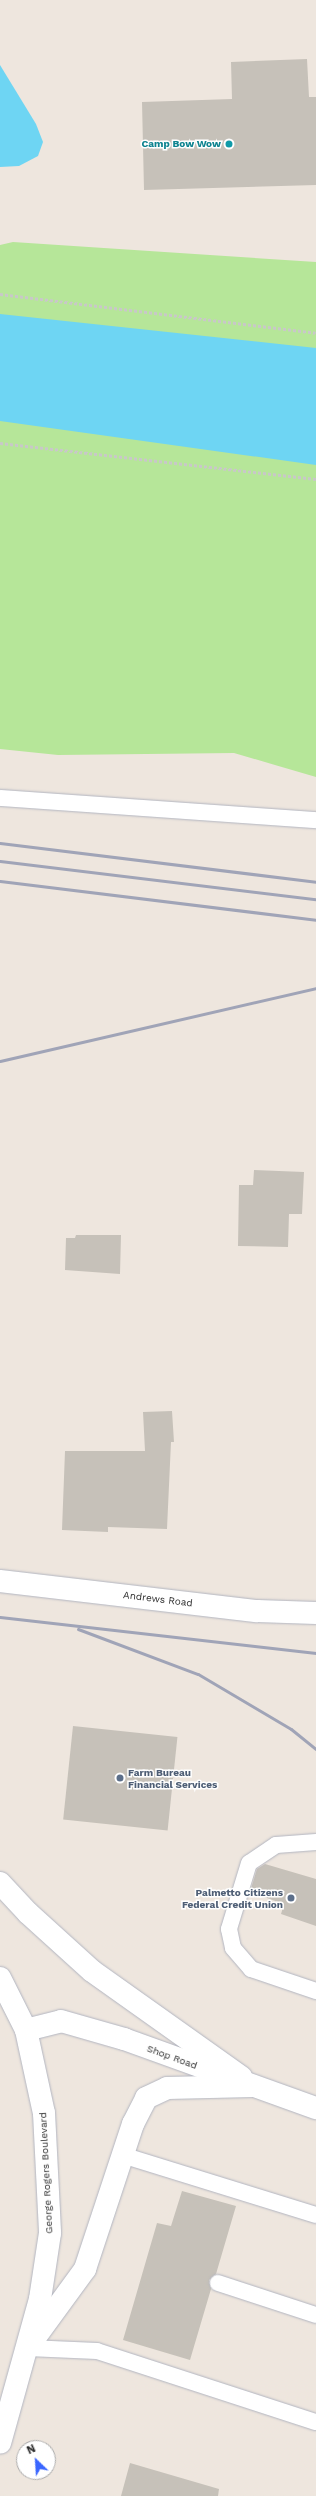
<!DOCTYPE html>
<style>
body{margin:0}
#map{position:relative;width:316px;height:2496px;overflow:hidden;background:#eee6de;font-family:"Work Sans",sans-serif}
div>[style]{position:absolute}
[style*='--x']{left:calc(var(--x)*1px);top:calc(var(--y)*1px);width:calc(var(--w)*1px);rotate:calc(var(--a)*1deg)}
.green>*{inset:0;background:#b6e699}
.water>*{inset:0;background:#6ed5f3}
.building>*{inset:0;background:#c6c1b9;transform-origin:0 0}
.path>*{height:2.5px;margin-top:-1.25px;transform-origin:0;background:repeating-linear-gradient(90deg,#c8c8c8 0 3px,transparent 0 5px)}
.roads{filter:drop-shadow(0 0 1px #b2b5c0) drop-shadow(0 0 1px #b2b5c0)}
.lane>*{height:16px;margin:-8px;padding:0 8px;transform-origin:8px;border-radius:8px;background:#fff}
.street>*{height:22px;margin:-11px;padding:0 11px;transform-origin:11px;border-radius:11px;background:#fff}
.secondary>*{height:22px;margin:-11px;padding:0 11px;transform-origin:11px;border-radius:11px;background:#fff}
.rail>*{height:3px;margin:-1.5px;padding:0 1.5px;transform-origin:1.5px;border-radius:1.5px;background:#a0a4b7}
.dots>*{width:11px;height:11px;translate:-50% -50%;box-sizing:border-box;border:2px solid #fff;border-radius:50%}
span{translate:-50% -50%;white-space:nowrap;text-align:center;line-height:1.15;-webkit-text-stroke:3px #fff;paint-order:stroke}
.culture-label{font-size:10px;color:#0d838f;font-weight:700}
.right{translate:-100% -50%;text-align:right}
.street-label{font-size:10px;color:#2c2c2c}
.service-label{font-size:10px;color:#4e5e75;font-weight:700}
.left{translate:0 -50%;text-align:left}
.north{position:absolute;left:16px;top:2440px;width:40px;height:40px;box-sizing:border-box;background:#fff;border:1px solid #ababab;border-radius:50%;rotate:335deg;font-size:11px;font-weight:700;line-height:16px;text-align:center;color:#2c2c2c}
.north::after{content:'';display:block;margin:auto;width:14px;height:18px;background:#3a66ff;clip-path:polygon(50% 0,100% 100%,50% 72%,0 100%)}
</style>
<div id="map">
<div class="green">
<div style="clip-path:polygon(13px 242px,316px 262px,316px 777px,234px 753px,58px 755px,0 749px,0 245px)"></div>
</div>
<div class="water">
<div style="clip-path:polygon(0 65px,36px 124px,43px 142px,38px 156px,19px 166px,0 167px)"></div>
<div style="clip-path:polygon(0 314px,316px 348px,316px 465px,0 421px)"></div>
</div>
<div class="building">
<div style="clip-path:polygon(307px 59px,309px 97px,316px 97px,316px 185px,144px 190px,142px 102px,232px 99px,231px 62px)"></div>
<div style="clip-path:polygon(254px 1170px,304px 1172px,302px 1214px,289px 1214px,288px 1247px,238px 1246px,239px 1185px,253px 1185px)"></div>
<div style="clip-path:polygon(76px 1235px,121px 1235px,120px 1274px,65px 1270px,66px 1238px,75px 1238px)"></div>
<div style="clip-path:polygon(172px 1411px,174px 1442px,171px 1442px,167px 1529px,108px 1527px,108px 1532px,62px 1530px,65px 1451px,145px 1451px,143px 1412px)"></div>
<div style="left:73px;top:1726px;width:105px;height:94px;rotate:6deg"></div>
<div style="clip-path:polygon(265px 1864px,316px 1879px,316px 1926px,281px 1914px,284px 1904px,250px 1892px,257px 1869px)"></div>
<div style="clip-path:polygon(182px 2191px,236px 2206px,216px 2274px,209px 2280px,211px 2289px,190px 2360px,123px 2340px,157px 2223px,171px 2226px)"></div>
<div style="clip-path:polygon(130px 2463px,219px 2489px,218px 2496px,121px 2496px)"></div>
</div>
<div class="path">
<div style="--x:0;--y:294;--w:318;--a:7"></div>
<div style="--x:0;--y:443;--w:318;--a:6.5"></div>
</div>
<div class="roads">
<div class="lane">
<div style="--x:0;--y:798;--w:317;--a:4"></div>
<div style="--x:316;--y:1842;--w:40;--a:175.7"></div>
<div style="--x:276;--y:1845;--w:32;--a:146"></div>
<div style="--x:249;--y:1863;--w:69;--a:106.9"></div>
<div style="--x:229;--y:1929;--w:19;--a:78"></div>
<div style="--x:233;--y:1948;--w:28;--a:49"></div>
<div style="--x:251;--y:1969;--w:69;--a:18.7"></div>
<div style="--x:122;--y:2155;--w:203;--a:17.2"></div>
<div style="--x:218;--y:2283;--w:103;--a:18.1"></div>
<div style="--x:28;--y:2348;--w:69;--a:2.5"></div>
<div style="--x:97;--y:2351;--w:230;--a:18"></div>
</div>
<div class="street">
<div style="--x:0;--y:1581;--w:259;--a:6.7"></div>
<div style="--x:257;--y:1611;--w:59;--a:1.9"></div>
<div style="--x:0;--y:1883;--w:41;--a:47"></div>
<div style="--x:28;--y:1913;--w:86;--a:42.2"></div>
<div style="--x:92;--y:1971;--w:183;--a:35.4"></div>
<div style="--x:0;--y:1978;--w:58;--a:63.4"></div>
<div style="--x:26;--y:2030;--w:85;--a:77.8"></div>
<div style="--x:44;--y:2113;--w:120;--a:87.1"></div>
<div style="--x:50;--y:2233;--w:67;--a:98.6"></div>
<div style="--x:40;--y:2299;--w:149;--a:105.5"></div>
<div style="--x:34;--y:2339;--w:87;--a:-53.9"></div>
<div style="--x:85;--y:2269;--w:153;--a:-71.7"></div>
<div style="--x:133;--y:2124;--w:29;--a:-63"></div>
<div style="--x:146;--y:2098;--w:23;--a:-25"></div>
<div style="--x:167;--y:2088;--w:86;--a:-1.3"></div>
</div>
<div class="secondary">
<div style="--x:26;--y:2030;--w:36;--a:-14"></div>
<div style="--x:61;--y:2021;--w:66;--a:15.9"></div>
<div style="--x:124;--y:2039;--w:204;--a:19.8"></div>
</div>
</div>
<div class="rail">
<div style="--x:0;--y:843;--w:318;--a:7"></div>
<div style="--x:0;--y:861;--w:318;--a:6.9"></div>
<div style="--x:0;--y:881;--w:318;--a:7"></div>
<div style="--x:0;--y:1061;--w:324;--a:-13"></div>
<div style="--x:0;--y:1617;--w:318;--a:6.5"></div>
<div style="--x:78;--y:1629;--w:128;--a:20.6"></div>
<div style="--x:198;--y:1674;--w:108;--a:30.6"></div>
<div style="--x:291;--y:1729;--w:32;--a:39"></div>
</div>
<div class="dots">
<div style="left:229px;top:144px;background:#0f9aa8"></div>
<div style="left:120px;top:1778px;background:#5c6f8a"></div>
<div style="left:291px;top:1898px;background:#5c6f8a"></div>
</div>
<div class="culture-label">
<span class="right" style="left:221px;top:144px">Camp Bow Wow</span>
</div>
<div class="street-label">
<span style="left:158px;top:1599px;rotate:7deg">Andrews Road</span>
<span style="left:172px;top:2057px;rotate:20deg">Shop Road</span>
<span style="left:46px;top:2173px;rotate:-93deg">George Rogers Boulevard</span>
</div>
<div class="service-label">
<span class="left" style="left:128px;top:1778px">Farm Bureau<br>Financial Services</span>
<span class="right" style="left:283px;top:1898px">Palmetto Citizens<br>Federal Credit Union</span>
</div>
<div class="north">N</div>
</div>
